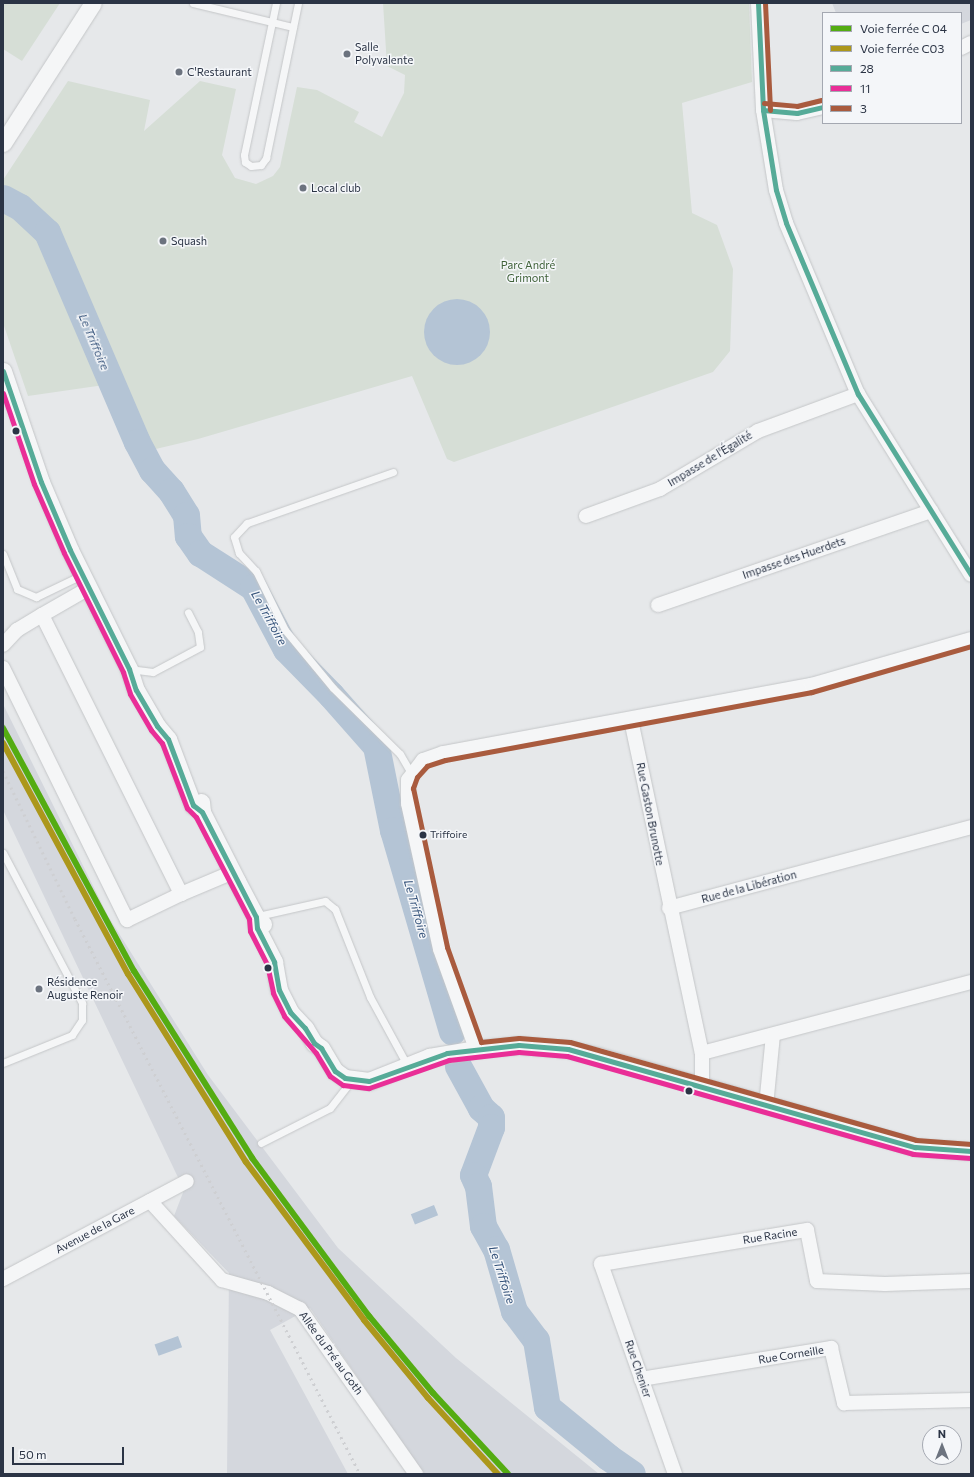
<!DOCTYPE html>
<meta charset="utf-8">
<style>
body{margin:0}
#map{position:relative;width:974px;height:1477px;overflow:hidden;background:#e6e8ea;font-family:Commissioner,sans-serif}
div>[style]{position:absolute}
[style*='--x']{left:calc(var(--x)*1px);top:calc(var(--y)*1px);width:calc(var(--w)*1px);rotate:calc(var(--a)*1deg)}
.built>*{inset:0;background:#d4d7dd}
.green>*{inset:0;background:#d6ded6}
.water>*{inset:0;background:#b4c4d5;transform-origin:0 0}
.round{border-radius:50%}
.river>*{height:27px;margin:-13.5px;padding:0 13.5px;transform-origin:13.5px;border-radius:13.5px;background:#b4c4d5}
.roads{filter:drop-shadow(0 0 1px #c4c6c8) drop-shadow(0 0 1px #c4c6c8)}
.service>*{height:7px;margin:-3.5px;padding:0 3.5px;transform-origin:3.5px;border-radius:3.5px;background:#f5f6f7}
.minor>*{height:14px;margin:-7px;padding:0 7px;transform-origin:7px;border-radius:7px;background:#f5f6f7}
.tertiary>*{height:17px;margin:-8.5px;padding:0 8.5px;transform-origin:8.5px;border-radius:8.5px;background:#f5f6f7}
.rail>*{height:3px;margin-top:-1.5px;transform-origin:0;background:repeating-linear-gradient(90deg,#cecfd2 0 2px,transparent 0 6px)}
.bus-1>*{height:5px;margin:-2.5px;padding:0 2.5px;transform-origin:2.5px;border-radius:2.5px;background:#56ab98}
.bus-2>*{height:5px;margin:-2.5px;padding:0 2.5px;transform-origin:2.5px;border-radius:2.5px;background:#e92e97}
.bus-3>*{height:5px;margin:-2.5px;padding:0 2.5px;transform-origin:2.5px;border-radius:2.5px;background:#a95b3e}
.rail-1>*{height:6px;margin:-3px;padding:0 3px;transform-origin:3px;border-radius:3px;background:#54ac12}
.rail-2>*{height:6px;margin:-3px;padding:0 3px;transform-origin:3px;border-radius:3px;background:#ac971b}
.dots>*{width:11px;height:11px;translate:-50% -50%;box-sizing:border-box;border:2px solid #f4f6f9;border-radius:50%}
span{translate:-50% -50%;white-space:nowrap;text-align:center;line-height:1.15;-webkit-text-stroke:3px #f4f6f9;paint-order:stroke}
.bus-label{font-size:10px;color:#2b3445}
.left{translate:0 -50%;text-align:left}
.poi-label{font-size:11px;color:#2b3445}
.park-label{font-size:11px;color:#3f6138}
.street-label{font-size:11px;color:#2b3445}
.water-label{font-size:12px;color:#34527a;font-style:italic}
.frame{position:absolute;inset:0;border:4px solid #2b3445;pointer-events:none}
.legend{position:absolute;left:822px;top:12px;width:140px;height:112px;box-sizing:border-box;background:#f4f6f9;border:1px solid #a4a8b1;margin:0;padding:5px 7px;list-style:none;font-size:12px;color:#2b3445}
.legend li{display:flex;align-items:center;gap:8px;height:20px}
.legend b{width:20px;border:1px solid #a4a8b1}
.north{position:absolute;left:922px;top:1425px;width:40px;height:40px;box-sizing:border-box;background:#f4f6f9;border:1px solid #a4a8b1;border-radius:50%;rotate:0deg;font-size:11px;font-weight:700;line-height:16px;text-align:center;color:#2b3445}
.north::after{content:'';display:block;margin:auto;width:14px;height:18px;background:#6c737f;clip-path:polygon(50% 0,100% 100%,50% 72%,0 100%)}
.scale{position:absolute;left:12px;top:1447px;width:112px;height:18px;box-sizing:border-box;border:2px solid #2b3445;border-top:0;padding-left:5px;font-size:12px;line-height:14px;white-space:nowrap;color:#2b3445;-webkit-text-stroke:3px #f4f6f9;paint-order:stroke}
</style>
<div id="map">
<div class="built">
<div style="clip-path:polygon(832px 3px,971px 3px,971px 20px,961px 24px,961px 13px,836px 13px)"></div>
<div style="clip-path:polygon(3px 704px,108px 916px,208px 1075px,338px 1248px,456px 1358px,599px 1474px,424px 1474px,310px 1308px,270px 1330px,348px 1474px,227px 1474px,229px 1273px,174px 1216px,184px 1190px,3px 810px)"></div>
</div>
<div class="green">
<div style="clip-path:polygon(3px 3px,60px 3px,22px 61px,3px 49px)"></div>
<div style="clip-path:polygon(383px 3px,749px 3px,752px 82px,682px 103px,692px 213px,717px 225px,733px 269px,730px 351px,713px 372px,454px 462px,447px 459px,412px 376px,198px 439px,143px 452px,111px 384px,28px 396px,3px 323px,3px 180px,68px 81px,150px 100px,144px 131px,200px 81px,236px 89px,222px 155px,235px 178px,256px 184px,273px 176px,280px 167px,297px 87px,317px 90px,359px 112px,354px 122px,382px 137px,404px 93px,405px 75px,387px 66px)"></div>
</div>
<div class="water">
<div class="round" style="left:424px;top:299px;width:66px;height:66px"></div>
<div style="left:434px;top:1205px;width:11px;height:25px;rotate:68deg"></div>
<div style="left:178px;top:1336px;width:12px;height:25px;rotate:70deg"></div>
</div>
<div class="river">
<div style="--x:3;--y:198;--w:19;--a:28"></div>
<div style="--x:20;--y:207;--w:37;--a:43"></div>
<div style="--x:47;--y:232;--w:228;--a:66.8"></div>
<div style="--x:137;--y:442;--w:32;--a:62"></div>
<div style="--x:152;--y:470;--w:28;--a:48"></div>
<div style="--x:171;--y:491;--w:28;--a:58"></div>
<div style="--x:186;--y:515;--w:21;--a:85"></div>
<div style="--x:188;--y:536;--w:21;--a:55"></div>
<div style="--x:200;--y:553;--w:63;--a:32.7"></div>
<div style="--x:253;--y:587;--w:70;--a:62"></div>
<div style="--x:286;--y:649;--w:64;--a:45.6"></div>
<div style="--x:331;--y:695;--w:68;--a:48.6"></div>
<div style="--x:376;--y:746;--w:86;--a:78.6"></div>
<div style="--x:393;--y:830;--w:210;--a:73.7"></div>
<div style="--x:458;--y:1066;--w:48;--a:61.3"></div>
<div style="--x:481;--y:1108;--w:13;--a:42"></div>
<div style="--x:491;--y:1117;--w:10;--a:90"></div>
<div style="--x:491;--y:1127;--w:51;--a:110.6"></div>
<div style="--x:473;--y:1175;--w:12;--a:66"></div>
<div style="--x:478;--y:1186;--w:40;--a:82.9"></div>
<div style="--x:483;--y:1226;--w:26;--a:61"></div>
<div style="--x:496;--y:1249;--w:65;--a:73.8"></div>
<div style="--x:514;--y:1311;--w:36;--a:53"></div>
<div style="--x:536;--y:1340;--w:68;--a:80.7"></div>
<div style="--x:547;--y:1407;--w:79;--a:39.3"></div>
<div style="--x:608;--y:1457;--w:29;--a:35"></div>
</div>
<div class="roads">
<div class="service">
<div style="--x:193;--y:3;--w:103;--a:13.5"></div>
<div style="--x:276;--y:3;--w:155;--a:101.9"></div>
<div style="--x:244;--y:155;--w:7;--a:82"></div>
<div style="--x:245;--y:162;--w:7;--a:34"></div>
<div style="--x:251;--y:166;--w:10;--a:-6"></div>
<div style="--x:261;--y:165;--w:9;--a:-54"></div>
<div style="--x:266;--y:158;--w:158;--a:-78.3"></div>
<div style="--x:393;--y:472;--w:155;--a:160.7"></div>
<div style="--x:247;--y:523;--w:19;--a:133"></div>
<div style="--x:234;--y:537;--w:17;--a:73"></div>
<div style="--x:239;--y:553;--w:25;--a:47"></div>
<div style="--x:256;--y:571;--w:66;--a:63.8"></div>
<div style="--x:285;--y:630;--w:75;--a:50.4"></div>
<div style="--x:333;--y:688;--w:94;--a:44.6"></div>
<div style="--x:400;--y:754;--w:22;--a:60"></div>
<div style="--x:3;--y:554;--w:38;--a:68"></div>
<div style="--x:17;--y:589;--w:21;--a:23"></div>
<div style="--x:36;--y:597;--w:51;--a:-25.6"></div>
<div style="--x:129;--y:669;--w:24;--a:7"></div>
<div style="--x:153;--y:672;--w:53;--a:-28"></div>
<div style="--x:200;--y:647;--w:15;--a:-98"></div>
<div style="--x:198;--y:632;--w:22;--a:-117"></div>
<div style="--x:3;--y:853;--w:170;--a:62.2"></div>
<div style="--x:82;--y:1003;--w:17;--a:90"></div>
<div style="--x:82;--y:1020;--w:18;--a:124"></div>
<div style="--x:72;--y:1035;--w:74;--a:157.9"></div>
<div style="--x:258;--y:916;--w:69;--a:-12.6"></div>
<div style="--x:325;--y:901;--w:13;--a:39"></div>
<div style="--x:335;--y:909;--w:95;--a:68.3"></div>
<div style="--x:370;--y:997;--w:77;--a:61.4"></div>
<div style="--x:261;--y:1143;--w:77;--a:-26.9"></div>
<div style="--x:330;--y:1108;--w:36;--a:-52"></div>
</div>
<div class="minor">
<div style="--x:758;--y:3;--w:107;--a:87.3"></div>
<div style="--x:763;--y:110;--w:81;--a:80.8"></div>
<div style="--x:776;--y:190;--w:34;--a:73"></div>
<div style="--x:786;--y:223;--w:186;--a:67.2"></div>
<div style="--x:858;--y:394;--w:213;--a:58"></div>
<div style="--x:961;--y:48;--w:11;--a:-27"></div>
<div style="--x:763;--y:110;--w:34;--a:5"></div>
<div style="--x:797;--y:113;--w:27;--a:-13"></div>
<div style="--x:586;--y:516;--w:79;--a:-20"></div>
<div style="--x:660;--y:489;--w:114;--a:-30.6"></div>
<div style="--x:758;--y:431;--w:107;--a:-20.3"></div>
<div style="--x:89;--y:588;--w:54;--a:150.1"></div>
<div style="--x:42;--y:615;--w:312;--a:63.5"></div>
<div style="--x:181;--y:894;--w:56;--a:-22.9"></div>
<div style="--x:658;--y:605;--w:289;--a:-19"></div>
<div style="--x:3;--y:645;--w:21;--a:-47"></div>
<div style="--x:17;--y:630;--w:29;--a:-31"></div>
<div style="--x:3;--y:668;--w:281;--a:63.8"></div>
<div style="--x:127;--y:920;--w:60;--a:-25.7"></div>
<div style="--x:631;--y:720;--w:340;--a:78"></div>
<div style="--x:702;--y:1053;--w:34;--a:90"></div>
<div style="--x:669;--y:908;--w:313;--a:-15"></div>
<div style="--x:476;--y:1049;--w:106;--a:-109.8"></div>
<div style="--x:440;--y:949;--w:149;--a:-102.4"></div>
<div style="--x:408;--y:803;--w:23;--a:-90"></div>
<div style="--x:408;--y:780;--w:25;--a:-53"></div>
<div style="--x:423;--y:760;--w:21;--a:-19"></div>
<div style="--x:443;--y:753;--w:374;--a:-10.5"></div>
<div style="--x:811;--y:685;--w:166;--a:-16"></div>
<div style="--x:702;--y:1053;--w:278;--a:-14.8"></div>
<div style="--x:766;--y:1106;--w:71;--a:-84.4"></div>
<div style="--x:150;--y:1201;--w:107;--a:47.7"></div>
<div style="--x:222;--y:1280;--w:48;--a:15.8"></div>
<div style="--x:268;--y:1293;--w:36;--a:27"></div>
<div style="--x:300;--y:1309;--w:202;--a:54.9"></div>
<div style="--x:3;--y:1279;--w:208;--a:-28"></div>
<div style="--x:641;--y:1379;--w:193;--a:-9.3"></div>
<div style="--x:831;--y:1348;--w:57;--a:76.7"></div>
<div style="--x:844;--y:1403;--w:127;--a:-1.4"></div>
<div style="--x:675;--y:1474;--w:223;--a:-109.4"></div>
<div style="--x:601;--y:1264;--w:209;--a:-9.4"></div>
<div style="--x:807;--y:1230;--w:52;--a:78.9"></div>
<div style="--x:817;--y:1281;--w:68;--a:2.5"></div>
<div style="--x:885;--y:1284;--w:86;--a:-2"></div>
</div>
<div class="tertiary">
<div style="--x:3;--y:143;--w:166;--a:-57.3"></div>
<div style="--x:3;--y:371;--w:117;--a:71.1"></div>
<div style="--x:41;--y:482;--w:74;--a:66.9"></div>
<div style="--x:70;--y:550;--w:133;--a:63.6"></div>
<div style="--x:129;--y:669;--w:22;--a:72"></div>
<div style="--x:136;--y:690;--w:42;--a:59.7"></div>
<div style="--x:157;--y:726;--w:17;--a:50"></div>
<div style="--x:168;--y:739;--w:71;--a:69.3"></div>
<div style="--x:193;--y:805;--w:11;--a:38"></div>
<div style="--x:201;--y:802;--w:10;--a:84"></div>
<div style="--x:202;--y:812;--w:77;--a:63.1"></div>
<div style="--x:237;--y:881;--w:41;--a:62.2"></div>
<div style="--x:256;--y:917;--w:10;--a:45"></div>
<div style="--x:256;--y:917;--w:11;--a:85"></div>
<div style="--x:257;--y:928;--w:38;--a:63"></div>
<div style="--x:274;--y:962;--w:28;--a:80"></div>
<div style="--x:279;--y:990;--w:25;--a:63"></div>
<div style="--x:290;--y:1012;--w:22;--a:47"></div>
<div style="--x:305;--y:1028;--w:17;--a:59"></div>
<div style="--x:314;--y:1043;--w:9;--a:36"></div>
<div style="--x:321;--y:1048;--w:27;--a:59"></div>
<div style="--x:335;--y:1071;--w:12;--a:35"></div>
<div style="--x:345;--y:1078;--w:24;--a:7"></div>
<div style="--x:369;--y:1081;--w:65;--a:-21.8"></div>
<div style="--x:429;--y:1057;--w:48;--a:-9.7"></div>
<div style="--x:476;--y:1049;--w:43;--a:-5.3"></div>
<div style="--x:519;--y:1045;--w:49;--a:4.7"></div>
<div style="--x:568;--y:1049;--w:31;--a:13"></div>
<div style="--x:598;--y:1056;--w:330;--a:16"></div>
<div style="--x:915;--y:1147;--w:56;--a:4.1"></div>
</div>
</div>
<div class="rail">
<div style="--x:3;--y:771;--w:165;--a:64.1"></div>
<div style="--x:75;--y:919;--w:624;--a:62.82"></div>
</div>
<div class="bus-1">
<div style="--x:758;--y:3;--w:107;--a:87.3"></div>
<div style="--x:763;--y:110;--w:81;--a:80.8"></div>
<div style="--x:776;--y:190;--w:34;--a:73"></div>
<div style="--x:786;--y:223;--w:186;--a:67.2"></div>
<div style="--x:858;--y:394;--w:213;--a:58"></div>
<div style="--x:763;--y:110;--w:34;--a:5"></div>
<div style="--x:797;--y:113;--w:27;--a:-13"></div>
<div style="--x:3;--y:371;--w:117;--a:71.1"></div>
<div style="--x:41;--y:482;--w:74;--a:66.9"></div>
<div style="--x:70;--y:550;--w:133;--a:63.6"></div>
<div style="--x:129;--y:669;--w:22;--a:72"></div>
<div style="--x:136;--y:690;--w:42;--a:59.7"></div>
<div style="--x:157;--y:726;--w:17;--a:50"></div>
<div style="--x:168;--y:739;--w:71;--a:69.3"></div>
<div style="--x:193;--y:805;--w:11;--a:38"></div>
<div style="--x:202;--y:812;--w:118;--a:62.8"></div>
<div style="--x:256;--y:917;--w:11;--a:85"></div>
<div style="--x:257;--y:928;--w:38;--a:63"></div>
<div style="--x:274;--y:962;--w:28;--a:80"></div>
<div style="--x:279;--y:990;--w:25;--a:63"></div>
<div style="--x:290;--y:1012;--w:22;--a:47"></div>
<div style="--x:305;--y:1028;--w:17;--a:59"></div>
<div style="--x:314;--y:1043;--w:9;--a:36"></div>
<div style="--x:321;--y:1048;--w:27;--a:59"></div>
<div style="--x:335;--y:1071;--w:12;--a:35"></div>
<div style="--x:345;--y:1078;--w:24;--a:7"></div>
<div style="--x:369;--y:1081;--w:83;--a:-19.7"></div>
<div style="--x:447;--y:1053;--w:72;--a:-6.3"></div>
<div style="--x:519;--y:1045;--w:49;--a:4.7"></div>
<div style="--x:568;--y:1049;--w:361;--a:15.8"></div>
<div style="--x:915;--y:1147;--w:56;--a:4.1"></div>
</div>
<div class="bus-2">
<div style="--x:3;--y:393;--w:96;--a:71.2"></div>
<div style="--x:34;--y:484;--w:75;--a:66.5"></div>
<div style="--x:64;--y:553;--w:133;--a:63.6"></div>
<div style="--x:123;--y:672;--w:23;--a:72"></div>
<div style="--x:130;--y:694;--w:42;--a:59.7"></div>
<div style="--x:151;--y:730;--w:17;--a:50"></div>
<div style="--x:162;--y:743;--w:70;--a:69"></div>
<div style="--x:187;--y:808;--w:13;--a:45"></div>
<div style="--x:196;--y:817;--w:115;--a:62.5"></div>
<div style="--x:249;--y:919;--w:12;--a:85"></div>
<div style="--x:250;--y:931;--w:37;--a:63"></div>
<div style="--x:267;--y:964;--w:30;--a:78"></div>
<div style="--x:273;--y:993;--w:25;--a:64"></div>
<div style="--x:284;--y:1016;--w:49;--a:49.1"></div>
<div style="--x:316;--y:1053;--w:27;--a:59"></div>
<div style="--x:330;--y:1076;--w:16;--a:35"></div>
<div style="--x:343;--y:1085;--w:26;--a:7"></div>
<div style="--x:369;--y:1088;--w:85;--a:-19.3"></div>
<div style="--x:449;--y:1060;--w:70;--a:-6.5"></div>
<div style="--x:519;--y:1052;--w:48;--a:4.8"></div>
<div style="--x:567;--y:1056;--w:360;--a:15.8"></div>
<div style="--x:913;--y:1154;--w:58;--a:3.9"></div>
</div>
<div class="bus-3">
<div style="--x:765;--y:3;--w:107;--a:87.3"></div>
<div style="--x:764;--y:103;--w:33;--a:5"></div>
<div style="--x:797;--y:106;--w:25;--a:-14"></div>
<div style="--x:971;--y:646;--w:166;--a:163.9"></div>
<div style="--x:812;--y:692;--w:373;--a:169.5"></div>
<div style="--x:445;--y:760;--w:19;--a:162"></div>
<div style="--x:427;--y:766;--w:15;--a:132"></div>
<div style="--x:417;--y:777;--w:12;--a:110"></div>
<div style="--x:413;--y:788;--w:163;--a:77.9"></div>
<div style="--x:447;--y:947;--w:101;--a:70.3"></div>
<div style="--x:481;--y:1042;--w:38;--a:-6"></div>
<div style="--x:519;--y:1038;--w:51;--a:4.5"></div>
<div style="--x:570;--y:1042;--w:360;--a:15.8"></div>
<div style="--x:916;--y:1140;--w:55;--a:4.2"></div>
</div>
<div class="rail-1">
<div style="--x:3;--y:728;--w:276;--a:61.7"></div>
<div style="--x:134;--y:971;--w:221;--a:57.7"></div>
<div style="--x:252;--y:1158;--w:197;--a:53.5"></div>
<div style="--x:369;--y:1316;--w:100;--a:50.3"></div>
<div style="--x:433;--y:1393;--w:110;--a:47.2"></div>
</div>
<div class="rail-2">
<div style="--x:3;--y:743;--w:263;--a:61.6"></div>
<div style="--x:128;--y:974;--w:222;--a:57.9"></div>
<div style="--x:246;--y:1162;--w:197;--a:53.2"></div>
<div style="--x:364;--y:1320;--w:101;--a:50.6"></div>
<div style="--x:428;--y:1398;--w:103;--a:47.4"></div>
</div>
<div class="dots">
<div style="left:347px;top:54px;background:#6c737f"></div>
<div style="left:179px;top:72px;background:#6c737f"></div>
<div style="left:303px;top:188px;background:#6c737f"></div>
<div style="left:163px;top:241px;background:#6c737f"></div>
<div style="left:16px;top:431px;background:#2b3445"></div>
<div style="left:423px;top:835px;background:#2b3445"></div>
<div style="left:268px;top:968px;background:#2b3445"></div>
<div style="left:39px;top:989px;background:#6c737f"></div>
<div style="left:689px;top:1091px;background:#2b3445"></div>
</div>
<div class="bus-label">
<span class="left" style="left:430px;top:835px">Triffoire</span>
</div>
<div class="poi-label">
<span class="left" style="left:355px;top:54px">Salle<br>Polyvalente</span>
<span class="left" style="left:187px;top:72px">C'Restaurant</span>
<span class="left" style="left:311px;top:188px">Local club</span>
<span class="left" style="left:171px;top:241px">Squash</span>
<span class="left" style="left:47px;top:989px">Résidence<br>Auguste Renoir</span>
</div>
<div class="park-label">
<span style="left:528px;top:272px">Parc André<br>Grimont</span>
</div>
<div class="street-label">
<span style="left:710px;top:459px;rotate:-31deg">Impasse de l'Égalité</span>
<span style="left:794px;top:558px;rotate:-19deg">Impasse des Huerdets</span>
<span style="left:650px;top:814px;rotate:79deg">Rue Gaston Brunotte</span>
<span style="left:749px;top:887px;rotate:-15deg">Rue de la Libération</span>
<span style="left:95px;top:1230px;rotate:-28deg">Avenue de la Gare</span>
<span style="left:770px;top:1236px;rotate:-9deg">Rue Racine</span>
<span style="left:331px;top:1353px;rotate:54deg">Allée du Pré au Goth</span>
<span style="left:791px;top:1355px;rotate:-9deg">Rue Corneille</span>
<span style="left:638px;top:1369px;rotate:71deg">Rue Chenier</span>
</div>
<div class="water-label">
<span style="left:94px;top:342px;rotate:67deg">Le Triffoire</span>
<span style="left:269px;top:618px;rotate:61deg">Le Triffoire</span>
<span style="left:416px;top:909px;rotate:74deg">Le Triffoire</span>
<span style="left:502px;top:1275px;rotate:72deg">Le Triffoire</span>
</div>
<div class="frame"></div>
<ul class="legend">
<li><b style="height:5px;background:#54ac12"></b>Voie ferrée C 04</li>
<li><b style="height:5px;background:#ac971b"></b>Voie ferrée C03</li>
<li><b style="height:5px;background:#56ab98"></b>28</li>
<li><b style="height:5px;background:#e92e97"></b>11</li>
<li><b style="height:5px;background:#a95b3e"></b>3</li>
</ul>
<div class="north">N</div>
<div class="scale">50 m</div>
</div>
